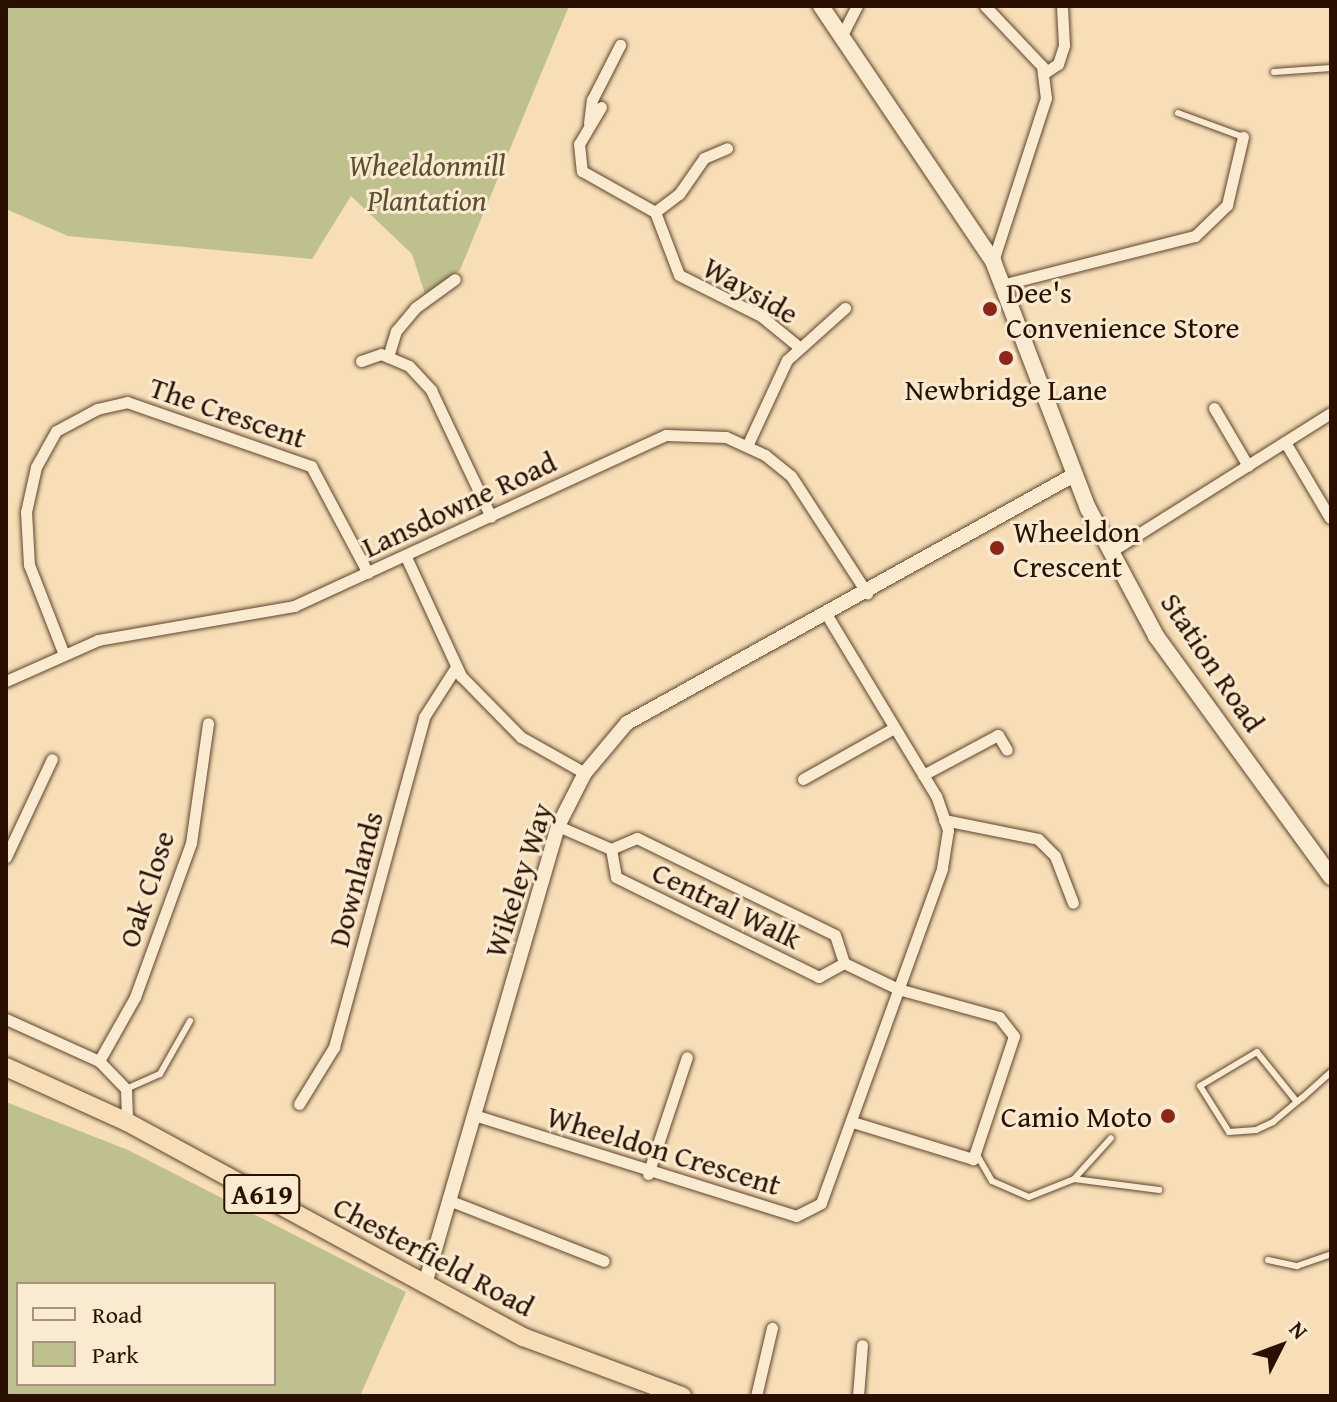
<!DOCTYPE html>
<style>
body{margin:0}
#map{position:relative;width:1337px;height:1402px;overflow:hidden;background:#f7deb6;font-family:"Gentium Book Plus",serif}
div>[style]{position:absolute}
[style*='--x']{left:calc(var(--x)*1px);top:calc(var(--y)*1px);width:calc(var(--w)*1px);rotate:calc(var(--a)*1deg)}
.green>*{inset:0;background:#bec18d}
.roads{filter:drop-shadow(0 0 2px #5e442e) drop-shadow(0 0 2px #5e442e)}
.service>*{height:6px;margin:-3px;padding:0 3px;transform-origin:3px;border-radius:3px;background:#faead0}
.minor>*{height:11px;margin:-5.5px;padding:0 5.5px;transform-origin:5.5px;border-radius:5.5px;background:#faead0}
.tertiary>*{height:14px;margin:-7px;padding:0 7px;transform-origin:7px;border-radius:7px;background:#faead0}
.secondary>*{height:16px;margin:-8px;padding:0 8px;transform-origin:8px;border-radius:8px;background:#faead0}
.trunk>*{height:18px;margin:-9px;padding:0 9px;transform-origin:9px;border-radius:9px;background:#f7deb6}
.dots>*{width:22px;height:22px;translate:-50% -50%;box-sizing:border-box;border:4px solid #faead0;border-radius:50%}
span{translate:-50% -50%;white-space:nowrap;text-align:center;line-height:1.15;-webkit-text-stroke:6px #faead0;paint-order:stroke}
.shield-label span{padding:2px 6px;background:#faead0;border:2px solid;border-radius:6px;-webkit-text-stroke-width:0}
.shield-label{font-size:28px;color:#2b1000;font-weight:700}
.park-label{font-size:30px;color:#5e4e31;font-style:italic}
.street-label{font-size:30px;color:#2b1000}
.poi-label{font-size:30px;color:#2b1000}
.left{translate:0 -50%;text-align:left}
.right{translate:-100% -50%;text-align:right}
.frame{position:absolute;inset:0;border:8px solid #2b1000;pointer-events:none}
.legend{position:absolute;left:16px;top:1282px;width:260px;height:104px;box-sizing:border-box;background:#faead0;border:2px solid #a7937d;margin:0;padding:10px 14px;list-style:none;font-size:24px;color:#2b1000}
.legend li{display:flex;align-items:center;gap:16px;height:40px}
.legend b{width:40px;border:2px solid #a7937d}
.north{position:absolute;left:1241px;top:1306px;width:80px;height:80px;-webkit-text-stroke:6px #faead0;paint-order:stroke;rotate:48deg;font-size:22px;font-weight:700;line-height:32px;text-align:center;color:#2b1000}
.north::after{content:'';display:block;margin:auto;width:28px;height:36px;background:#2b1000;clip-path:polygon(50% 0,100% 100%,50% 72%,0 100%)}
</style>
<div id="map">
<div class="green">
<div style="clip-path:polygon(6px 6px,569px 6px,460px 270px,425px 294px,412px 254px,351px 196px,312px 259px,68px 236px,6px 209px)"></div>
<div style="clip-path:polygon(evenodd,6px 1102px,128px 1150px,406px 1292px,360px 1396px,6px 1396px,6px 1102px,18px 1284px,274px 1284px,274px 1384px,18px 1384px,18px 1284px)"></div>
</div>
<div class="roads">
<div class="service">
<div style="--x:1274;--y:72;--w:57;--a:-4"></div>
<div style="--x:1178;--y:113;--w:69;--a:20.3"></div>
<div style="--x:126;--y:1089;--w:37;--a:-24"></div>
<div style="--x:160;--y:1074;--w:61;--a:-60.5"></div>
<div style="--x:1297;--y:1102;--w:64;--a:-128.7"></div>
<div style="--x:1257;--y:1052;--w:66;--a:149.2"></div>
<div style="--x:1200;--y:1086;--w:54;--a:57.8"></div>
<div style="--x:1229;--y:1132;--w:27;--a:-4"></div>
<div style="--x:1256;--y:1130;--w:19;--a:-25"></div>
<div style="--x:1273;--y:1122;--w:38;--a:-40"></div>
<div style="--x:1302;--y:1098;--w:39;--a:-42"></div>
<div style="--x:977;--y:1155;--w:30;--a:60"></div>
<div style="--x:992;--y:1181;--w:40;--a:23.4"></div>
<div style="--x:1029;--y:1197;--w:48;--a:-21.8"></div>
<div style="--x:1074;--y:1179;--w:55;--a:-47.9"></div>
<div style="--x:1074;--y:1179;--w:86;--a:7.4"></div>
<div style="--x:1268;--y:1260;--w:30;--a:12"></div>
<div style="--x:1297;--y:1266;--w:36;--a:-19"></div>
</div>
<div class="minor">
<div style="--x:985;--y:6;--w:83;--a:46.5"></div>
<div style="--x:1042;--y:66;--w:32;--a:83"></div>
<div style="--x:1046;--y:98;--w:171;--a:108"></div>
<div style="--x:844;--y:31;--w:28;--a:-63"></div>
<div style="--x:1043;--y:74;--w:18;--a:-34"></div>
<div style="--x:1058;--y:64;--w:20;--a:-72"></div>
<div style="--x:1064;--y:45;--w:39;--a:-93"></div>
<div style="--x:601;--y:107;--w:43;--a:120.7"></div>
<div style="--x:579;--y:144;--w:27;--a:84"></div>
<div style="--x:582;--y:171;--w:84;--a:29.3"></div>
<div style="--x:655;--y:212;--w:67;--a:69.1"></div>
<div style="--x:679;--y:275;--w:92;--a:26.6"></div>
<div style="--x:761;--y:316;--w:49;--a:39.2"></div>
<div style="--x:589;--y:123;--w:23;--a:-83"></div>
<div style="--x:592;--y:100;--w:62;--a:-63"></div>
<div style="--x:655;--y:212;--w:30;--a:-37"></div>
<div style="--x:679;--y:194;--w:44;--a:-55.2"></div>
<div style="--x:704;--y:158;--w:25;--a:-23"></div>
<div style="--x:1005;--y:284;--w:196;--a:-14.2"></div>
<div style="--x:1195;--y:236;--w:45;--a:-44.1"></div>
<div style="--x:1227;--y:205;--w:70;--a:-76.8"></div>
<div style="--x:388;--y:357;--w:27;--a:-73"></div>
<div style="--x:396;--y:331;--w:30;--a:-50"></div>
<div style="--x:415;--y:308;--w:49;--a:-35.9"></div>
<div style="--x:361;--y:361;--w:21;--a:-19"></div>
<div style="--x:381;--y:354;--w:30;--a:23"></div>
<div style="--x:409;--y:366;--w:33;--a:47"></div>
<div style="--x:431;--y:390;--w:140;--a:64.7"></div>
<div style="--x:1214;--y:408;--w:67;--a:59.6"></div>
<div style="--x:1285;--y:442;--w:88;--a:59.4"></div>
<div style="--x:747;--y:446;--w:95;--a:-65.1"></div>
<div style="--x:787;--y:360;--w:78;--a:-41.9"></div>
<div style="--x:1110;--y:552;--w:261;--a:-32.2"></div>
<div style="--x:406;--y:557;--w:131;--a:65.2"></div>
<div style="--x:461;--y:676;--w:86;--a:45.5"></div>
<div style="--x:521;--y:737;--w:73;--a:29.4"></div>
<div style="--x:63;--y:652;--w:93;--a:-111.3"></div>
<div style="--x:29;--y:565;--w:53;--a:-93.2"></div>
<div style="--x:26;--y:512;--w:46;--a:-77.5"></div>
<div style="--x:36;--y:467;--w:41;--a:-60.9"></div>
<div style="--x:56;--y:431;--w:47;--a:-28.2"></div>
<div style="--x:97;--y:409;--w:31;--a:-13"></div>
<div style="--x:127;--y:402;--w:195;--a:19.2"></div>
<div style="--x:311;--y:466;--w:121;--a:62"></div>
<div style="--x:6;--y:681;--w:101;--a:-24"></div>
<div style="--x:98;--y:640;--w:199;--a:-9.8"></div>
<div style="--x:294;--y:606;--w:409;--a:-24.7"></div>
<div style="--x:666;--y:435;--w:60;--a:1.9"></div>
<div style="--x:726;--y:437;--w:43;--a:24.8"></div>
<div style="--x:765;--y:455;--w:33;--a:39"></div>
<div style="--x:791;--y:476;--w:140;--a:57"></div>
<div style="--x:923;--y:775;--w:85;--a:-28.1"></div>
<div style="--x:998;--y:735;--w:17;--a:59"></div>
<div style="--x:803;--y:779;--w:104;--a:-29.3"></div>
<div style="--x:944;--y:820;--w:96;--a:11.4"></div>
<div style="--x:1038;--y:839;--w:24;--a:45"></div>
<div style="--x:1055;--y:856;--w:50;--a:69"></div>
<div style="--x:558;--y:826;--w:58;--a:23.5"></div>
<div style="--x:637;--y:838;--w:220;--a:26.1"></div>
<div style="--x:835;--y:935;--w:29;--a:72"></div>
<div style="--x:844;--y:963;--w:29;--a:151"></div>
<div style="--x:819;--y:977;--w:226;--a:-153.8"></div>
<div style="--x:616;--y:877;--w:28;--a:-100"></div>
<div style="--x:611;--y:849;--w:28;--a:-23"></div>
<div style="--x:6;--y:857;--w:108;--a:-64.9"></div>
<div style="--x:844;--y:963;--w:60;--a:25.7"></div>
<div style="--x:898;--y:989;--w:105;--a:15.5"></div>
<div style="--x:999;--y:1017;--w:24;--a:52"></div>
<div style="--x:1014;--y:1036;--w:130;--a:108.4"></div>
<div style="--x:973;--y:1159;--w:126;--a:-162.9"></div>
<div style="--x:6;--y:1019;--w:102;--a:24.3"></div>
<div style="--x:99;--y:1061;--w:39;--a:46"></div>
<div style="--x:126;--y:1089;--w:33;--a:88"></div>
<div style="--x:99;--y:1061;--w:73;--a:-60.6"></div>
<div style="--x:135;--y:997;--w:164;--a:-70"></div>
<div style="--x:191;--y:843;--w:121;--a:-81.9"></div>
<div style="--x:299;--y:1104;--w:67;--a:-58.4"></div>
<div style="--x:334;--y:1047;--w:342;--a:-74.7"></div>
<div style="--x:424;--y:717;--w:59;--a:-57.4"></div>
<div style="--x:474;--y:1115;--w:337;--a:17.4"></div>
<div style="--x:796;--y:1216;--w:28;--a:-27"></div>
<div style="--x:821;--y:1203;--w:356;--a:-70.1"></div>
<div style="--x:942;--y:868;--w:38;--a:-81"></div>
<div style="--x:948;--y:830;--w:36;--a:-109"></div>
<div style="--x:936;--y:796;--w:211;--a:-121.1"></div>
<div style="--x:648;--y:1174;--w:123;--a:-71.6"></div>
<div style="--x:451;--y:1201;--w:164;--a:21.4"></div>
<div style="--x:756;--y:1396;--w:70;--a:-76.8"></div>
<div style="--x:858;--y:1396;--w:51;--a:-85.5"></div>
</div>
<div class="tertiary">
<div style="--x:425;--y:1284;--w:477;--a:-73.8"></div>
<div style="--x:558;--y:826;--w:59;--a:-63"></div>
<div style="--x:585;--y:773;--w:65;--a:-50"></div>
<div style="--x:627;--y:723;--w:511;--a:-29.02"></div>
</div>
<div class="secondary">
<div style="--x:821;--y:6;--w:308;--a:56"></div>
<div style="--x:993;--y:261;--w:265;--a:69"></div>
<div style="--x:1088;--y:508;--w:145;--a:62"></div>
<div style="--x:1156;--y:636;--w:298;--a:54"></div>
</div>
<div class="trunk">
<div style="--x:6;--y:1067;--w:133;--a:24.4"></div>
<div style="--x:127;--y:1122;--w:451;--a:28.5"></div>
<div style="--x:523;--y:1337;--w:170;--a:20.4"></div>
</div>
</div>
<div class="dots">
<div style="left:990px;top:309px;background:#8f2418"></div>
<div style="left:1006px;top:358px;background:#8f2418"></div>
<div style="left:997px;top:548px;background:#8f2418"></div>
<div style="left:1168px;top:1116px;background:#8f2418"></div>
</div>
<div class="shield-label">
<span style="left:262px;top:1194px">A619</span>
</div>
<div class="park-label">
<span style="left:427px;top:182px">Wheeldonmill<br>Plantation</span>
</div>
<div class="street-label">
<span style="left:751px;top:290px;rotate:30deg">Wayside</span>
<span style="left:228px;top:412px;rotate:19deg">The Crescent</span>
<span style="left:459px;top:504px;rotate:-25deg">Lansdowne Road</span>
<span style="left:1213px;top:662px;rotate:56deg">Station Road</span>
<span style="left:355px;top:879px;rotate:-75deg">Downlands</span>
<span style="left:518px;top:880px;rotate:-72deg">Wikeley Way</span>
<span style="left:146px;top:889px;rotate:-72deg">Oak Close</span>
<span style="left:727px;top:905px;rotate:26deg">Central Walk</span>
<span style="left:664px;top:1150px;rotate:17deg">Wheeldon Crescent</span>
<span style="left:434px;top:1256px;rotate:28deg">Chesterfield Road</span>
</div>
<div class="poi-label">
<span class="left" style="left:1006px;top:309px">Dee's<br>Convenience Store</span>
<span style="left:1006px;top:389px">Newbridge Lane</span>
<span class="left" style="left:1013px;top:548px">Wheeldon<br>Crescent</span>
<span class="right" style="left:1152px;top:1116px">Camio Moto</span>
</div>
<div class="frame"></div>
<ul class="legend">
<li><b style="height:10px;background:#faead0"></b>Road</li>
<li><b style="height:22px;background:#bec18d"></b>Park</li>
</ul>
<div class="north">N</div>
</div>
